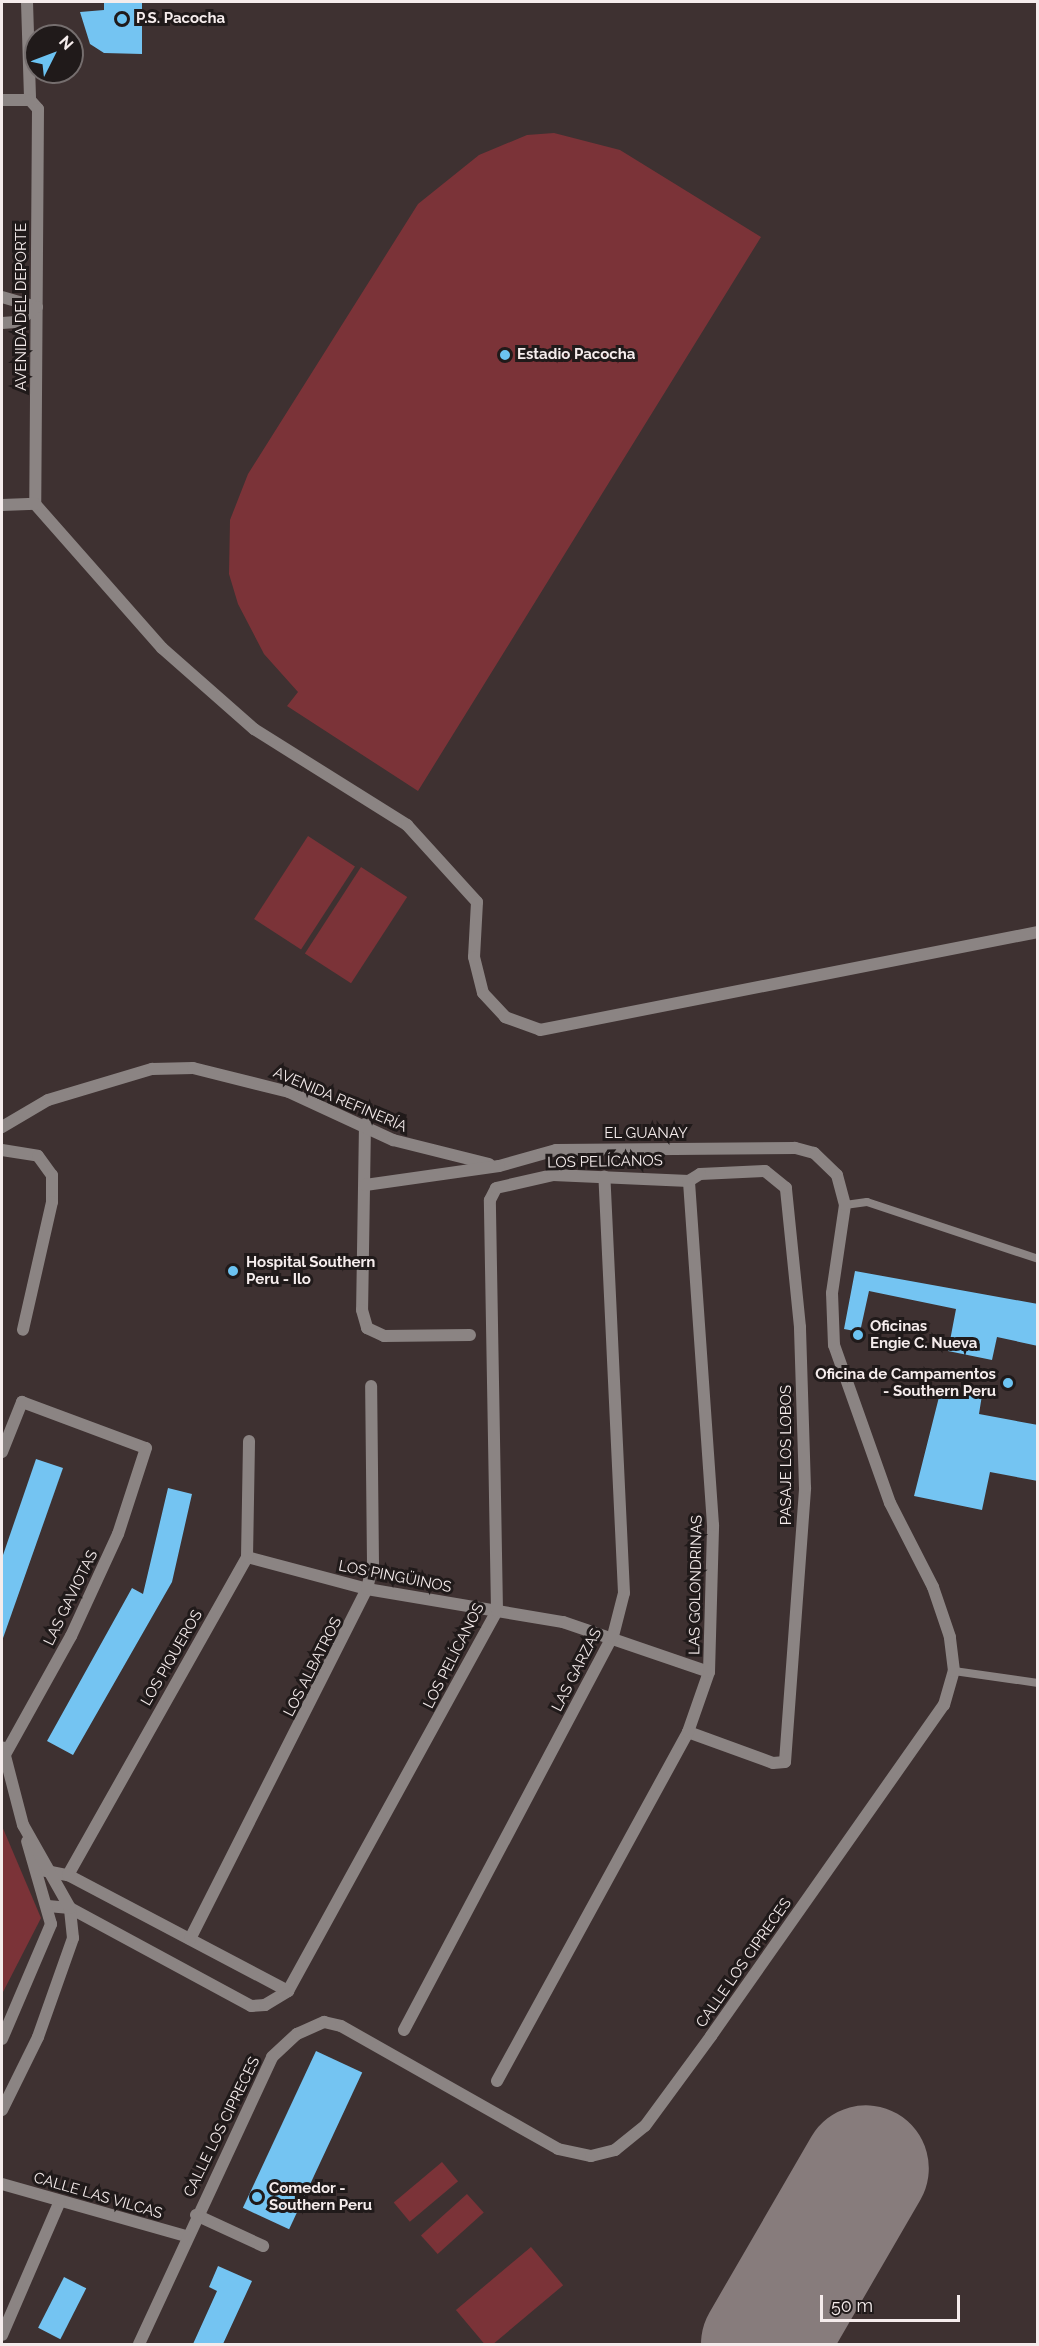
<!DOCTYPE html>
<meta charset="utf-8">
<style>
body{margin:0}
#map{position:relative;width:1039px;height:2346px;overflow:hidden;background:#3e3131;font-family:Raleway,sans-serif}
div>[style]{position:absolute}
[style*='--x']{left:calc(var(--x)*1px);top:calc(var(--y)*1px);width:calc(var(--w)*1px);rotate:calc(var(--a)*1deg)}
.green>*{inset:0;background:#7b3338;transform-origin:0 0}
.runway>*{height:126px;margin:-63px;padding:0 63px;transform-origin:63px;border-radius:63px;background:#877c7c}
.building>*{inset:0;background:#74c4f2;transform-origin:0 0}
.service>*{height:8px;margin:-4px;padding:0 4px;transform-origin:4px;border-radius:4px;background:#8b8483}
.minor>*{height:12px;margin:-6px;padding:0 6px;transform-origin:6px;border-radius:6px;background:#8b8483}
.dots>*{width:16px;height:16px;translate:-50% -50%;box-sizing:border-box;border:3px solid #201a1a;border-radius:50%}
span{translate:-50% -50%;white-space:nowrap;text-align:center;line-height:1.15;-webkit-text-stroke:6px #201a1a;paint-order:stroke}
.poi-label{font-size:15px;color:#f5ecec;font-weight:700}
.left{translate:0 -50%;text-align:left}
.right{translate:-100% -50%;text-align:right}
.street-label{font-size:15px;color:#f5ecec}
.frame{position:absolute;inset:0;border:3px solid #f5ecec;pointer-events:none}
.north{position:absolute;left:24px;top:24px;width:60px;height:60px;box-sizing:border-box;background:#201a1a;border:2px solid #756e6e;border-radius:50%;rotate:48deg;font-size:16px;font-weight:700;line-height:24px;text-align:center;color:#f5ecec}
.north::after{content:'';display:block;margin:auto;width:21px;height:27px;background:#6cc3f2;clip-path:polygon(50% 0,100% 100%,50% 72%,0 100%)}
.scale{position:absolute;left:820px;top:2295px;width:140px;height:27px;box-sizing:border-box;border:3px solid #f5ecec;border-top:0;padding-left:8px;font-size:18px;line-height:21px;white-space:nowrap;color:#f5ecec;-webkit-text-stroke:4px #201a1a;paint-order:stroke}
</style>
<div id="map">
<div class="green">
<div style="clip-path:polygon(554px 133px,620px 150px,761px 237px,418px 791px,287px 706px,298px 692px,264px 654px,238px 604px,229px 574px,230px 520px,248px 474px,418px 204px,479px 155px,527px 135px)"></div>
<div style="left:308px;top:836px;width:56px;height:99px;rotate:33deg"></div>
<div style="left:361px;top:867px;width:55px;height:103px;rotate:33deg"></div>
<div style="clip-path:polygon(2px 1826px,41px 1918px,2px 1994px)"></div>
<div style="left:442px;top:2162px;width:25px;height:63px;rotate:50deg"></div>
<div style="left:467px;top:2194px;width:25px;height:62px;rotate:48deg"></div>
<div style="left:531px;top:2247px;width:50px;height:98px;rotate:50deg"></div>
</div>
<div class="runway">
<div style="--x:764;--y:2344;--w:203;--a:-59.9"></div>
</div>
<div class="building">
<div style="clip-path:polygon(104px 2px,142px 2px,142px 54px,104px 53px,90px 44px,80px 12px,104px 10px)"></div>
<div style="clip-path:polygon(855px 1271px,1038px 1304px,1038px 1346px,997px 1337px,992px 1360px,948px 1351px,956px 1309px,869px 1291px,860px 1332px,844px 1329px)"></div>
<div style="clip-path:polygon(963px 1391px,982px 1395px,979px 1414px,1038px 1425px,1038px 1481px,990px 1472px,982px 1510px,914px 1496px,940px 1393px,962px 1397px)"></div>
<div style="clip-path:polygon(36px 1459px,63px 1468px,2px 1641px,2px 1558px)"></div>
<div style="clip-path:polygon(168px 1488px,192px 1494px,172px 1582px,73px 1755px,47px 1741px,132px 1588px,143px 1594px)"></div>
<div style="left:316px;top:2051px;width:51px;height:173px;rotate:25deg"></div>
<div style="clip-path:polygon(218px 2266px,252px 2281px,223px 2344px,193px 2344px,217px 2291px,209px 2287px)"></div>
<div style="left:64px;top:2277px;width:25px;height:57px;rotate:27deg"></div>
</div>
<div class="service">
<div style="--x:845;--y:1205;--w:22;--a:-8"></div>
<div style="--x:867;--y:1202;--w:180;--a:18.4"></div>
<div style="--x:954;--y:1671;--w:85;--a:8.1"></div>
</div>
<div class="minor">
<div style="--x:27;--y:2;--w:98;--a:88.2"></div>
<div style="--x:2;--y:100;--w:28;--a:0"></div>
<div style="--x:30;--y:100;--w:12;--a:48"></div>
<div style="--x:38;--y:109;--w:395;--a:90.4"></div>
<div style="--x:2;--y:297;--w:36;--a:16"></div>
<div style="--x:37;--y:307;--w:26;--a:144"></div>
<div style="--x:16;--y:322;--w:14;--a:176"></div>
<div style="--x:35;--y:504;--w:192;--a:48.6"></div>
<div style="--x:162;--y:648;--w:123;--a:41.4"></div>
<div style="--x:254;--y:729;--w:181;--a:32.1"></div>
<div style="--x:407;--y:825;--w:104;--a:47.7"></div>
<div style="--x:477;--y:902;--w:55;--a:93.1"></div>
<div style="--x:474;--y:957;--w:37;--a:76"></div>
<div style="--x:483;--y:993;--w:33;--a:47"></div>
<div style="--x:505;--y:1017;--w:37;--a:20"></div>
<div style="--x:540;--y:1030;--w:508;--a:-11.13"></div>
<div style="--x:2;--y:505;--w:33;--a:-2"></div>
<div style="--x:365;--y:1124;--w:186;--a:90.9"></div>
<div style="--x:362;--y:1310;--w:19;--a:74"></div>
<div style="--x:367;--y:1328;--w:19;--a:25"></div>
<div style="--x:384;--y:1336;--w:86;--a:-0.7"></div>
<div style="--x:2;--y:1127;--w:53;--a:-30.4"></div>
<div style="--x:48;--y:1100;--w:109;--a:-16.6"></div>
<div style="--x:152;--y:1069;--w:41;--a:-1.4"></div>
<div style="--x:193;--y:1068;--w:99;--a:14"></div>
<div style="--x:289;--y:1092;--w:115;--a:24.8"></div>
<div style="--x:393;--y:1140;--w:99;--a:14"></div>
<div style="--x:2;--y:1150;--w:36;--a:9"></div>
<div style="--x:38;--y:1156;--w:24;--a:54"></div>
<div style="--x:52;--y:1175;--w:27;--a:90"></div>
<div style="--x:52;--y:1202;--w:131;--a:102.8"></div>
<div style="--x:2;--y:1452;--w:54;--a:-68.2"></div>
<div style="--x:22;--y:1402;--w:132;--a:20.4"></div>
<div style="--x:146;--y:1448;--w:90;--a:108"></div>
<div style="--x:118;--y:1534;--w:112;--a:114.7"></div>
<div style="--x:71;--y:1636;--w:134;--a:119.1"></div>
<div style="--x:247;--y:1557;--w:124;--a:14.9"></div>
<div style="--x:367;--y:1589;--w:199;--a:9.6"></div>
<div style="--x:563;--y:1622;--w:154;--a:18.9"></div>
<div style="--x:688;--y:1732;--w:90;--a:20"></div>
<div style="--x:773;--y:1763;--w:12;--a:-5"></div>
<div style="--x:785;--y:1762;--w:275;--a:-85.8"></div>
<div style="--x:805;--y:1488;--w:161;--a:-91.8"></div>
<div style="--x:800;--y:1327;--w:140;--a:-95.8"></div>
<div style="--x:786;--y:1188;--w:27;--a:-141"></div>
<div style="--x:765;--y:1171;--w:65;--a:177.4"></div>
<div style="--x:700;--y:1174;--w:13;--a:148"></div>
<div style="--x:36;--y:1869;--w:33;--a:11"></div>
<div style="--x:68;--y:1875;--w:249;--a:27.8"></div>
<div style="--x:68;--y:1875;--w:365;--a:-60.6"></div>
<div style="--x:247;--y:1557;--w:116;--a:-89"></div>
<div style="--x:48;--y:1906;--w:22;--a:5"></div>
<div style="--x:70;--y:1908;--w:206;--a:28.4"></div>
<div style="--x:251;--y:2006;--w:14;--a:-4"></div>
<div style="--x:265;--y:2005;--w:27;--a:-31"></div>
<div style="--x:288;--y:1991;--w:434;--a:-61.2"></div>
<div style="--x:497;--y:1611;--w:411;--a:-91"></div>
<div style="--x:490;--y:1200;--w:13;--a:-63"></div>
<div style="--x:496;--y:1188;--w:58;--a:-12.8"></div>
<div style="--x:553;--y:1175;--w:136;--a:2.5"></div>
<div style="--x:190;--y:1939;--w:392;--a:-63.2"></div>
<div style="--x:367;--y:1589;--w:26;--a:-77"></div>
<div style="--x:373;--y:1564;--w:178;--a:-90.6"></div>
<div style="--x:404;--y:2030;--w:446;--a:-62.1"></div>
<div style="--x:613;--y:1636;--w:44;--a:-75.7"></div>
<div style="--x:624;--y:1593;--w:417;--a:-92.7"></div>
<div style="--x:2;--y:2039;--w:125;--a:-66.9"></div>
<div style="--x:51;--y:1924;--w:86;--a:-106.1"></div>
<div style="--x:497;--y:2081;--w:398;--a:-61.3"></div>
<div style="--x:688;--y:1732;--w:64;--a:-70.7"></div>
<div style="--x:709;--y:1672;--w:147;--a:-88.4"></div>
<div style="--x:713;--y:1525;--w:345;--a:-94"></div>
<div style="--x:2;--y:2110;--w:81;--a:-63.7"></div>
<div style="--x:38;--y:2037;--w:105;--a:-70.5"></div>
<div style="--x:73;--y:1938;--w:30;--a:-96"></div>
<div style="--x:70;--y:1908;--w:95;--a:-119.5"></div>
<div style="--x:23;--y:1825;--w:80;--a:-104.6"></div>
<div style="--x:2;--y:2184;--w:191;--a:15.8"></div>
<div style="--x:196;--y:2215;--w:74;--a:24.8"></div>
<div style="--x:2;--y:2335;--w:146;--a:-66.6"></div>
<div style="--x:139;--y:2344;--w:316;--a:-65.1"></div>
<div style="--x:272;--y:2057;--w:34;--a:-43"></div>
<div style="--x:297;--y:2034;--w:30;--a:-24"></div>
<div style="--x:324;--y:2022;--w:17;--a:13"></div>
<div style="--x:341;--y:2026;--w:249;--a:29.5"></div>
<div style="--x:558;--y:2149;--w:34;--a:12"></div>
<div style="--x:591;--y:2156;--w:25;--a:-14"></div>
<div style="--x:615;--y:2150;--w:38;--a:-39"></div>
<div style="--x:645;--y:2126;--w:112;--a:-53.7"></div>
<div style="--x:711;--y:2036;--w:405;--a:-54.9"></div>
<div style="--x:944;--y:1705;--w:35;--a:-74"></div>
<div style="--x:954;--y:1671;--w:34;--a:-97"></div>
<div style="--x:950;--y:1637;--w:53;--a:-108.8"></div>
<div style="--x:933;--y:1587;--w:94;--a:-117.1"></div>
<div style="--x:890;--y:1503;--w:168;--a:-109.5"></div>
<div style="--x:834;--y:1345;--w:52;--a:-92.2"></div>
<div style="--x:832;--y:1293;--w:89;--a:-81.6"></div>
<div style="--x:845;--y:1205;--w:31;--a:-105"></div>
<div style="--x:837;--y:1175;--w:32;--a:-136"></div>
<div style="--x:814;--y:1153;--w:20;--a:-165"></div>
<div style="--x:795;--y:1148;--w:239;--a:179.5"></div>
<div style="--x:556;--y:1150;--w:59;--a:164.3"></div>
<div style="--x:499;--y:1166;--w:135;--a:171.9"></div>
</div>
<div class="dots">
<div style="left:122px;top:19px;background:#6cc3f2"></div>
<div style="left:505px;top:355px;background:#6cc3f2"></div>
<div style="left:233px;top:1271px;background:#6cc3f2"></div>
<div style="left:858px;top:1335px;background:#6cc3f2"></div>
<div style="left:1008px;top:1383px;background:#6cc3f2"></div>
<div style="left:257px;top:2197px;background:#6cc3f2"></div>
</div>
<div class="poi-label">
<span class="left" style="left:136px;top:19px">P.S. Pacocha</span>
<span class="left" style="left:517px;top:355px">Estadio Pacocha</span>
<span class="left" style="left:246px;top:1271px">Hospital Southern<br>Peru - Ilo</span>
<span class="left" style="left:870px;top:1335px">Oficinas<br>Engie C. Nueva</span>
<span class="right" style="left:996px;top:1383px">Oficina de Campamentos<br>- Southern Peru</span>
<span class="left" style="left:269px;top:2197px">Comedor -<br>Southern Peru</span>
</div>
<div class="street-label">
<span style="left:22px;top:307px;rotate:-90deg">AVENIDA DEL DEPORTE</span>
<span style="left:340px;top:1100px;rotate:23deg">AVENIDA REFINERÍA</span>
<span style="left:646px;top:1134px">EL GUANAY</span>
<span style="left:605px;top:1162px;rotate:-1deg">LOS PELÍCANOS</span>
<span style="left:787px;top:1455px;rotate:-90deg">PASAJE LOS LOBOS</span>
<span style="left:395px;top:1577px;rotate:11deg">LOS PINGÜINOS</span>
<span style="left:696px;top:1585px;rotate:-89deg">LAS GOLONDRINAS</span>
<span style="left:71px;top:1598px;rotate:-64deg">LAS GAVIOTAS</span>
<span style="left:454px;top:1656px;rotate:-63deg">LOS PELÍCANOS</span>
<span style="left:172px;top:1658px;rotate:-60deg">LOS PIQUEROS</span>
<span style="left:313px;top:1667px;rotate:-63deg">LOS ALBATROS</span>
<span style="left:577px;top:1670px;rotate:-63deg">LAS GARZAS</span>
<span style="left:744px;top:1963px;rotate:-55deg">CALLE LOS CIPRECES</span>
<span style="left:222px;top:2127px;rotate:-64deg">CALLE LOS CIPRECES</span>
<span style="left:98px;top:2196px;rotate:16deg">CALLE LAS VILCAS</span>
</div>
<div class="frame"></div>
<div class="north">N</div>
<div class="scale">50 m</div>
</div>
